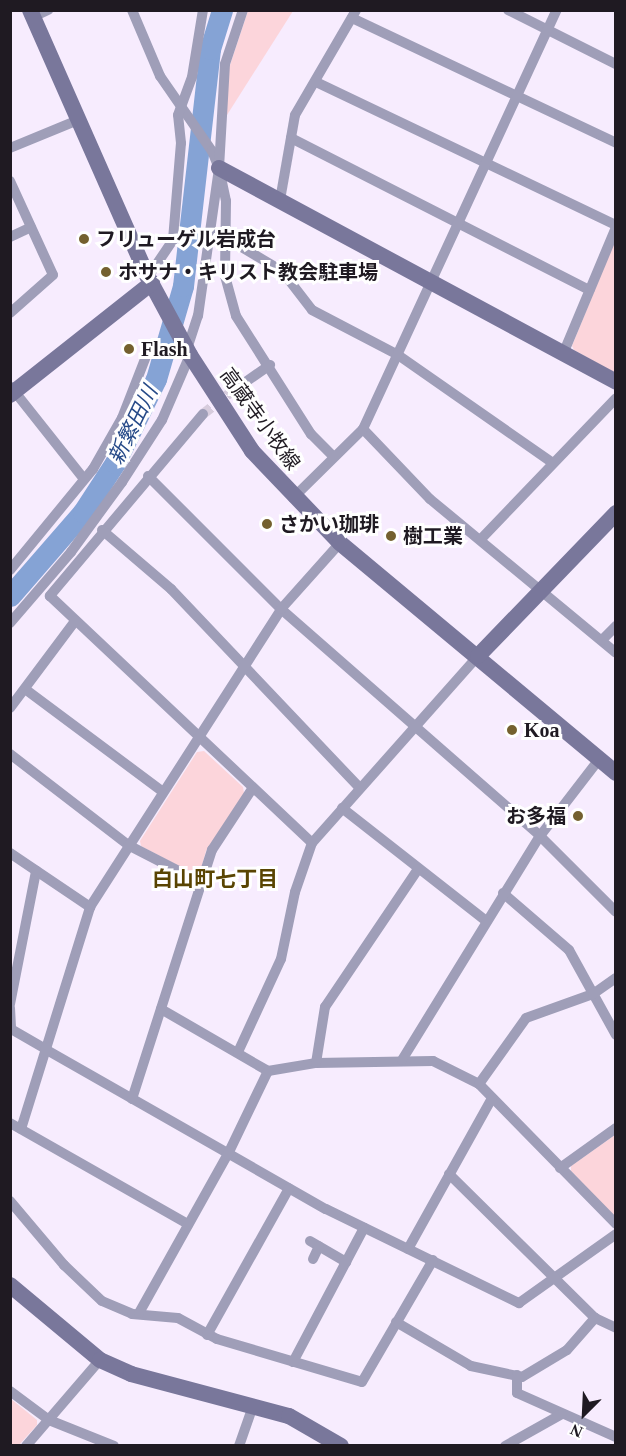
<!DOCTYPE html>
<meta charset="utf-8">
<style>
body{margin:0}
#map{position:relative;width:626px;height:1456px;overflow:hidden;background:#f7ecfe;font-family:"Times New Roman","Noto Sans JP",serif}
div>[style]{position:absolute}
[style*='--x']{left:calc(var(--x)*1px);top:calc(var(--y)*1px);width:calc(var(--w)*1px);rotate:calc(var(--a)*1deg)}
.green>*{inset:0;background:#fcd5db}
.river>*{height:21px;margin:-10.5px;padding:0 10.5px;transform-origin:10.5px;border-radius:10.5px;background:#85a3d5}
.street-tunnel>*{height:10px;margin-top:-5px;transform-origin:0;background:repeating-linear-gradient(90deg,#d7ccdd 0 10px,transparent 0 15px)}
.street>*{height:10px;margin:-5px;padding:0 5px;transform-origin:5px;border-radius:5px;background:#9f9eb8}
.secondary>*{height:16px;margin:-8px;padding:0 8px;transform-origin:8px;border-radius:8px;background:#79779b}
.dots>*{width:16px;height:16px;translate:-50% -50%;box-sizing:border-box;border:3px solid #fff;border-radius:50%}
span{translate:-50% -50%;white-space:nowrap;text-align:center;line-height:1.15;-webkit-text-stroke:6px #fff;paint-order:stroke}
.poi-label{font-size:20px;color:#1f1a22;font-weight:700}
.left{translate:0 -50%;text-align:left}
.right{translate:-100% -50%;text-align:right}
.street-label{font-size:20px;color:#1f1a22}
.water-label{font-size:21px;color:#264a88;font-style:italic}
.neighbourhood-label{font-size:21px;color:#594402;font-weight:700}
.frame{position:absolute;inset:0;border:12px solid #1f1a22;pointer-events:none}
.north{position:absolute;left:554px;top:1384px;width:60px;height:60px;-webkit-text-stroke:4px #fff;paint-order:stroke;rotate:204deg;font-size:16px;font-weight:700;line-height:24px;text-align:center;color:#1f1a22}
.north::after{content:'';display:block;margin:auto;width:21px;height:27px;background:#1f1a22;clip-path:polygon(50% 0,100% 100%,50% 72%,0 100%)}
</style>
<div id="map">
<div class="green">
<div style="clip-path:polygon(248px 11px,293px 11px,227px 115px,227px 74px)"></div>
<div style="clip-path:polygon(615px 240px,615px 373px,574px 350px,572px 346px)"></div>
<div style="clip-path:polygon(204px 751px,243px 787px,244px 793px,206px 851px,200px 872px,194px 874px,141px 846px,140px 841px,197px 752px)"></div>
<div style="clip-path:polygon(615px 1135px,615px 1217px,571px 1171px,571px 1166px)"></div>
<div style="clip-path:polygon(11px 1399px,37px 1420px,37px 1425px,19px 1445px,11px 1445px)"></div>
</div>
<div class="river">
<div style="--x:10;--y:596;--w:111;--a:-49"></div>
<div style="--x:83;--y:512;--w:59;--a:-56.9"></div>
<div style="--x:115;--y:463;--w:93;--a:-64"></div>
<div style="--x:156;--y:379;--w:97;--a:-73.8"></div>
<div style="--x:183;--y:286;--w:239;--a:-83.5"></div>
<div style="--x:210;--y:49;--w:41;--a:-72.9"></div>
</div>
<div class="street-tunnel">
<div style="--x:203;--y:414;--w:39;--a:-38"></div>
</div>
<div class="street">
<div style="--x:132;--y:10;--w:72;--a:67"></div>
<div style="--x:160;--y:76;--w:91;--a:55.3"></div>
<div style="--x:212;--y:151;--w:18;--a:68"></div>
<div style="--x:219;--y:168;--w:34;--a:78"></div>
<div style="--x:226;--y:201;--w:75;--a:90.8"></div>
<div style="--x:225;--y:276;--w:41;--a:74.6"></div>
<div style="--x:236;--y:316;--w:140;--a:57.6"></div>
<div style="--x:311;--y:434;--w:31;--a:45"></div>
<div style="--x:508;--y:10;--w:121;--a:26.6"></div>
<div style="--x:33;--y:17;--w:17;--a:-25"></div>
<div style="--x:352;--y:18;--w:292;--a:25.3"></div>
<div style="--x:316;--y:82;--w:332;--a:25.5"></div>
<div style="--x:291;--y:138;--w:335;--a:27"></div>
<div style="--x:10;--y:148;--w:74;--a:-22.4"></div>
<div style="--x:10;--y:181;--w:103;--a:65.4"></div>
<div style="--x:53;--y:275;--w:57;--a:138.5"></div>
<div style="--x:280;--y:200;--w:86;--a:-80"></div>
<div style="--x:295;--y:115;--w:121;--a:-59.8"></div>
<div style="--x:10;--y:237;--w:23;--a:-25"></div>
<div style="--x:228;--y:239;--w:63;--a:30.7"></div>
<div style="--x:282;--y:271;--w:49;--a:52.4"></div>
<div style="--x:312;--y:310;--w:97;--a:27.6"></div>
<div style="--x:398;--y:355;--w:189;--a:34.9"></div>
<div style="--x:148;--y:277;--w:45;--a:-56"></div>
<div style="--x:173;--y:240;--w:97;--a:-85.3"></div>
<div style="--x:181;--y:143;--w:28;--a:-96"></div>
<div style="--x:178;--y:115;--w:40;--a:-69.8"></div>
<div style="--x:192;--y:77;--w:68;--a:-80.7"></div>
<div style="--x:187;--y:349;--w:35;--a:-72"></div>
<div style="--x:198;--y:316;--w:149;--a:-81.9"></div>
<div style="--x:219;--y:168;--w:104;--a:-86.7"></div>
<div style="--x:225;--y:64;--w:57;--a:-71.6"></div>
<div style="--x:563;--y:354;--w:138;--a:-67.3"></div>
<div style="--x:11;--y:387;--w:117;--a:51.6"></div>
<div style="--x:234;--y:390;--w:44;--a:-34.8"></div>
<div style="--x:203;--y:414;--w:238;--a:130.1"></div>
<div style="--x:50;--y:596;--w:360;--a:43.3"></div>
<div style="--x:363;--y:429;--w:97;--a:46.3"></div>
<div style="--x:430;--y:499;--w:241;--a:39.6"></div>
<div style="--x:148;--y:476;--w:188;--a:45"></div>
<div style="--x:281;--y:609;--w:344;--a:41.2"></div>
<div style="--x:540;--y:836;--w:107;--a:45"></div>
<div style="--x:293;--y:498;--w:98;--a:-44.6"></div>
<div style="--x:363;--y:429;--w:462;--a:-65.2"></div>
<div style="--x:102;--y:530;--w:91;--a:40.5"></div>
<div style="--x:171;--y:589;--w:273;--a:46.5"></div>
<div style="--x:481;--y:539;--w:195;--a:-46.2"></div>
<div style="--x:10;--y:570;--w:131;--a:-50.6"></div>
<div style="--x:93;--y:469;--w:59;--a:-60.4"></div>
<div style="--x:122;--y:418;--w:77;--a:-68.7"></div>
<div style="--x:10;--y:623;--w:94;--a:-49.3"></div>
<div style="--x:71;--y:552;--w:87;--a:-53.9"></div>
<div style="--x:122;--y:482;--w:74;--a:-57.2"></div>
<div style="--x:162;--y:420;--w:71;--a:-66.7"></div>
<div style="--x:602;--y:640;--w:20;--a:-45"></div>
<div style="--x:25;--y:689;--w:171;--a:36.7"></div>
<div style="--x:10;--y:708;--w:109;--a:-53.2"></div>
<div style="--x:10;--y:754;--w:149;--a:37.6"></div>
<div style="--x:128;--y:845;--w:81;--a:27.2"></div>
<div style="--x:342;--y:808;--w:182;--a:38.1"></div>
<div style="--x:10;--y:853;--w:97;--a:34"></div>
<div style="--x:503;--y:893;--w:87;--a:40.8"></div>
<div style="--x:569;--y:950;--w:97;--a:61.1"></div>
<div style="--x:10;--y:1004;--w:136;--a:-78.9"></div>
<div style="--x:10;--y:1008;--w:21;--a:87"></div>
<div style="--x:11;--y:1029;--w:39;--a:30"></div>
<div style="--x:45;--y:1049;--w:323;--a:29.7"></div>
<div style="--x:326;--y:1209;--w:215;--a:26"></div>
<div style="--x:519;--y:1303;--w:119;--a:-35.4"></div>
<div style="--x:161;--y:1009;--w:124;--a:30.1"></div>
<div style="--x:268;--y:1071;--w:49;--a:-9.5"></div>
<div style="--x:316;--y:1063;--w:117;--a:-1"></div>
<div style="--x:433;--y:1061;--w:51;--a:26.6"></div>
<div style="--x:479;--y:1084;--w:196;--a:45.6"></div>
<div style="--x:238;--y:1052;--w:102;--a:-65.2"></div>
<div style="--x:281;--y:959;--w:68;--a:-78.2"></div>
<div style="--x:295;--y:892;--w:52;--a:-70.9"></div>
<div style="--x:312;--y:843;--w:250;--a:-48.4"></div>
<div style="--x:402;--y:1060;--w:263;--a:-58.4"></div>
<div style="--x:540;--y:836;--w:98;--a:-52.4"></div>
<div style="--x:316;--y:1063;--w:57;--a:-80.9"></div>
<div style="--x:325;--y:1007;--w:166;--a:-56"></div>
<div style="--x:479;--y:1084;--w:81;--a:-54.5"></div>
<div style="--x:526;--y:1018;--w:71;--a:-19.7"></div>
<div style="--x:593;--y:994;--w:28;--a:-35"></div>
<div style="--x:132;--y:1099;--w:262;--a:-72.2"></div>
<div style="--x:212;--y:850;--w:73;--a:-56.7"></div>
<div style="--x:10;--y:1123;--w:205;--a:29.6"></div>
<div style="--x:21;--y:1129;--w:232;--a:-72.7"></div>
<div style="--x:90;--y:907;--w:354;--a:-57.3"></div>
<div style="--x:281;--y:609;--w:89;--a:-48.2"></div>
<div style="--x:560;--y:1168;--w:69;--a:-35.5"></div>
<div style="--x:449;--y:1174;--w:205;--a:44.6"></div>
<div style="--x:595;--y:1318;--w:23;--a:25"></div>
<div style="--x:10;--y:1201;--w:84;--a:49.8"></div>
<div style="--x:64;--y:1265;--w:52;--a:43.5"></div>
<div style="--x:102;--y:1301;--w:33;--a:23"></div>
<div style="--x:132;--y:1314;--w:46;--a:5"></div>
<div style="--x:178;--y:1318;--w:44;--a:28.3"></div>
<div style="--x:217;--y:1339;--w:151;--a:16.5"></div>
<div style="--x:362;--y:1382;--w:141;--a:-59.8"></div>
<div style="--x:310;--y:1241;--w:42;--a:30.3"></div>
<div style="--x:408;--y:1249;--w:173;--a:-60.9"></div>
<div style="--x:313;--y:1259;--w:14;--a:-65"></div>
<div style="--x:139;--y:1313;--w:182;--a:-60.8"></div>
<div style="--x:228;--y:1154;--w:92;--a:-64.3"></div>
<div style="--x:396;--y:1322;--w:87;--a:30.4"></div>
<div style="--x:471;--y:1366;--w:52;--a:12.2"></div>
<div style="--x:522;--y:1377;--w:52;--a:-31"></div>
<div style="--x:567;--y:1350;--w:43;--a:-48.8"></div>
<div style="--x:207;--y:1335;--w:168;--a:-60.8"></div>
<div style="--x:293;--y:1362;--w:152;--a:-62.1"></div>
<div style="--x:517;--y:1375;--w:18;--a:90"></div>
<div style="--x:517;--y:1393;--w:108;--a:24"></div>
<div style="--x:10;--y:1391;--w:49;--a:36.6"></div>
<div style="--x:49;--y:1420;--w:70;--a:21.8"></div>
<div style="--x:26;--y:1446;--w:113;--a:-49.3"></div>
<div style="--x:239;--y:1446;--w:42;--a:-70.7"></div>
<div style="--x:505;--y:1446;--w:65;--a:-29.3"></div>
</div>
<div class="secondary">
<div style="--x:30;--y:10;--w:292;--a:66.2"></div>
<div style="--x:148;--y:277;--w:89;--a:61.7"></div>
<div style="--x:190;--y:355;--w:114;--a:57.1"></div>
<div style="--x:252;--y:451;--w:127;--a:46.3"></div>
<div style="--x:340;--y:543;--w:359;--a:39.8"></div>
<div style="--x:219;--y:168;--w:451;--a:28.3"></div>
<div style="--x:10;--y:395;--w:181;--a:-38.3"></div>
<div style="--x:478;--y:656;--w:199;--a:-46"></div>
<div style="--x:10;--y:1285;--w:117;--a:39.8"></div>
<div style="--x:100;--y:1360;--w:34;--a:24"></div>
<div style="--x:131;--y:1374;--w:163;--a:14.9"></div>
<div style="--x:289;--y:1416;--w:60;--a:30"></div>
</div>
<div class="dots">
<div style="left:84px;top:239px;background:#74602f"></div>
<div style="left:106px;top:272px;background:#74602f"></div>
<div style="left:129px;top:349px;background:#74602f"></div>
<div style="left:267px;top:524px;background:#74602f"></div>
<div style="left:391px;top:536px;background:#74602f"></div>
<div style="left:512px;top:730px;background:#74602f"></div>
<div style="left:578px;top:816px;background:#74602f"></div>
</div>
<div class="poi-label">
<span class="left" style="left:96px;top:239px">フリューゲル岩成台</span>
<span class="left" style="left:118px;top:272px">ホサナ・キリスト教会駐車場</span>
<span class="left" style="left:141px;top:349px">Flash</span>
<span class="left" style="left:279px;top:524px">さかい珈琲</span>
<span class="left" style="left:403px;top:536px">樹工業</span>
<span class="left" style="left:524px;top:730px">Koa</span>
<span class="right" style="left:566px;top:816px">お多福</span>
</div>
<div class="street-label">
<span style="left:260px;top:419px;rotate:54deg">高蔵寺小牧線</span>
</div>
<div class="water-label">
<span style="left:133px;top:425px;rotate:-64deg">新繁田川</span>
</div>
<div class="neighbourhood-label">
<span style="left:215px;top:879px">白山町七丁目</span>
</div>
<div class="frame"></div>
<div class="north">N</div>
</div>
